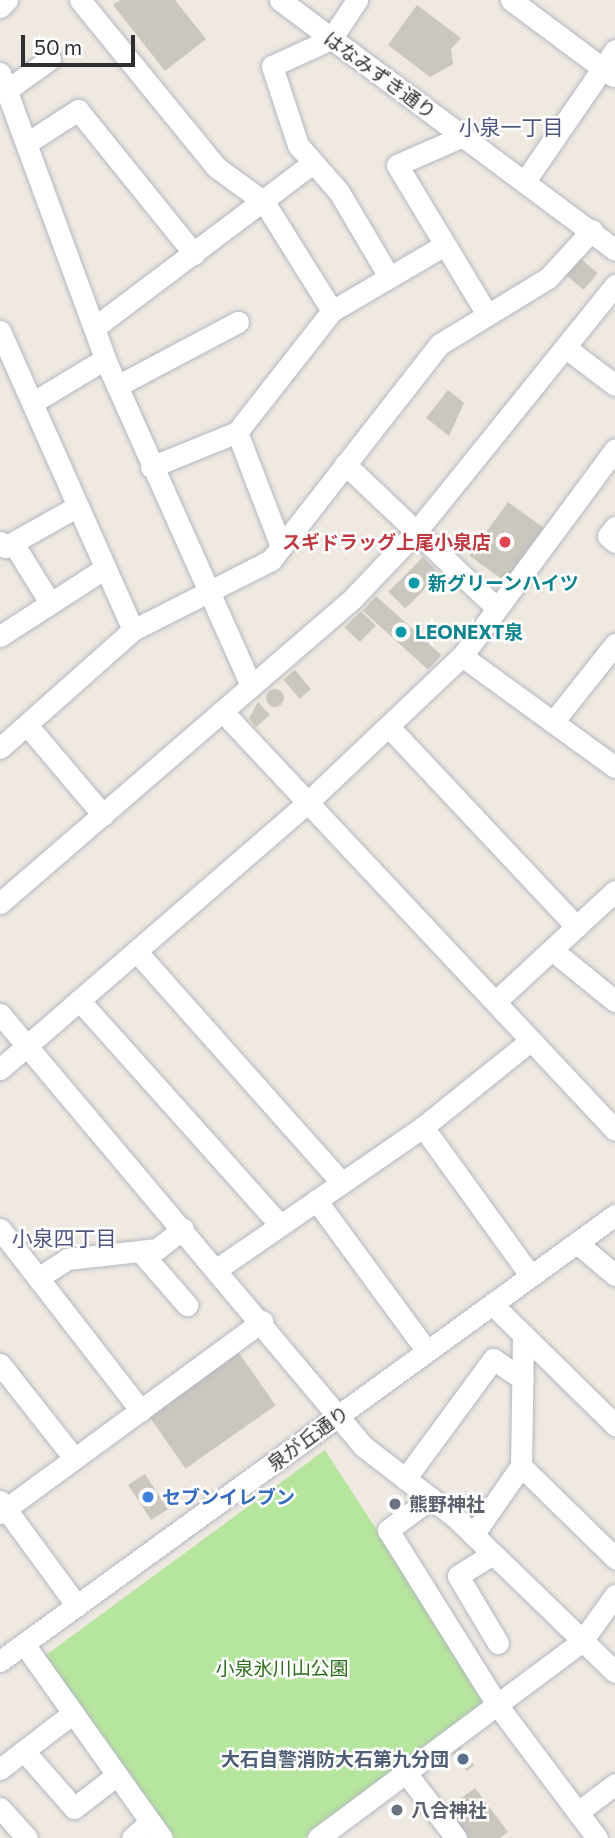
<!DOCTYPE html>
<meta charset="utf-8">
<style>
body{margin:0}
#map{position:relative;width:615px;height:1838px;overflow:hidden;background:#efe9e1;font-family:Commissioner,"Noto Sans JP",sans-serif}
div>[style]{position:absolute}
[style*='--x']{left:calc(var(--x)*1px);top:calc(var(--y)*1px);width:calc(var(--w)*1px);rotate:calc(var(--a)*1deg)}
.green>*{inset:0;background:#b6e59e}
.building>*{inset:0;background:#cbc7bf;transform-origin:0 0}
.round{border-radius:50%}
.roads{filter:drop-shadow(0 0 2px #b4b7c1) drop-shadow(0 0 2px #b4b7c1)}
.minor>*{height:21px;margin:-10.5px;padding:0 10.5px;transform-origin:10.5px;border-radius:10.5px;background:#fff}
.dots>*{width:19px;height:19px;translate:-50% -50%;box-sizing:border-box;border:4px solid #fff;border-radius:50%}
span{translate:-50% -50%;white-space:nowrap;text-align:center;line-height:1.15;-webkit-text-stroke:5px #fff;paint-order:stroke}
.street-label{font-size:19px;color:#2e2e2e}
.health-label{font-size:19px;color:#be3a42;font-weight:700}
.right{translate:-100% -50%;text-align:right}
.culture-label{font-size:19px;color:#0d838f;font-weight:700}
.left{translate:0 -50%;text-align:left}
.shop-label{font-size:19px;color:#366cbe;font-weight:700}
.worship-label{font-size:19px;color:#5b616d;font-weight:700}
.park-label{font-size:19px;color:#2c6e1b}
.service-label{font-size:19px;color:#4e5e75;font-weight:700}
.neighbourhood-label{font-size:21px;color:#4d5680}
.scale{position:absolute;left:21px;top:35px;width:114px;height:32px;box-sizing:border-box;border:4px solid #2e2e2e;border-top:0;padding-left:9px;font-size:21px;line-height:24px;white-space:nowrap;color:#2e2e2e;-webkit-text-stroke:5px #fff;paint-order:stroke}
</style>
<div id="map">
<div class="green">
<div style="clip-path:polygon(325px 1450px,485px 1698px,484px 1706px,304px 1838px,171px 1838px,45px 1662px,46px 1655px)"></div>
</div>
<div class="building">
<div style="clip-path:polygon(120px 0,175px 0,206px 39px,165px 71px,113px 5px)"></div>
<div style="clip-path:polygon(417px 5px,461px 38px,451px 49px,453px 64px,430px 77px,388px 45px)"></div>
<div style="left:574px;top:253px;width:31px;height:22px;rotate:40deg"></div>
<div style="clip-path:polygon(448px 390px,464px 403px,449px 436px,426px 418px)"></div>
<div style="left:508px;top:502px;width:44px;height:66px;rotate:36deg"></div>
<div style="left:423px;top:557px;width:24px;height:49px;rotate:45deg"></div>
<div style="left:376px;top:596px;width:88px;height:20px;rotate:42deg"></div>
<div style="left:361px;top:611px;width:21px;height:23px;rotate:45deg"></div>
<div style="left:295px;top:670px;width:25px;height:15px;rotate:50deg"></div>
<div class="round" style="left:266px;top:689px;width:18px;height:18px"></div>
<div style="clip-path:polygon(258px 702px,270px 715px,256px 727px,249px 718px)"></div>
<div style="left:239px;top:1353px;width:64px;height:110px;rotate:55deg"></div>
<div style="left:145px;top:1474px;width:42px;height:20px;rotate:57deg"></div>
<div style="left:460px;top:1747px;width:23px;height:9px;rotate:52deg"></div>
<div style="clip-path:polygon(475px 1788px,508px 1832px,500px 1838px,468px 1838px,446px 1809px)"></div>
</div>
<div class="roads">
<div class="minor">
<div style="--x:80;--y:0;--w:215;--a:50.8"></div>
<div style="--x:216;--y:167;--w:59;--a:36.1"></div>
<div style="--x:264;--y:202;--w:128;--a:58"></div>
<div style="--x:280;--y:0;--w:418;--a:36.7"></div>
<div style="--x:357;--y:0;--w:47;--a:123.7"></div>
<div style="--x:331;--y:39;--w:65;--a:155.4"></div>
<div style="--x:272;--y:66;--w:83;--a:71.8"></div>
<div style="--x:298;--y:145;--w:62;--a:48.9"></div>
<div style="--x:339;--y:192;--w:96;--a:59.4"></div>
<div style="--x:511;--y:0;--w:127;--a:36.7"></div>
<div style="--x:0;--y:7;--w:10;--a:-45"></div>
<div style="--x:0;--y:73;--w:305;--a:69.8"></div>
<div style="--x:105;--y:359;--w:357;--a:65.9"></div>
<div style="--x:7;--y:90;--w:53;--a:-35.8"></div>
<div style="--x:463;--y:136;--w:72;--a:156.3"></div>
<div style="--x:397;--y:165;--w:174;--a:58.9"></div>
<div style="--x:27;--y:143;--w:61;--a:-32.9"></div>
<div style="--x:78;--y:110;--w:185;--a:51.1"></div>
<div style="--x:525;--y:181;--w:159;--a:-55.5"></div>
<div style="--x:95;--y:327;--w:271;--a:-37"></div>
<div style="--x:0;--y:331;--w:327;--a:66"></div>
<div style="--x:566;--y:348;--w:61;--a:37.1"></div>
<div style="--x:117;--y:386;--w:137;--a:-27.9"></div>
<div style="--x:32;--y:403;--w:85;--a:-31.1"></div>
<div style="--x:237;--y:432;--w:120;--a:69"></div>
<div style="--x:345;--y:464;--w:209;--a:43.5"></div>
<div style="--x:151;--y:467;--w:93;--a:-22.1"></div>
<div style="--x:237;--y:432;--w:154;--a:-51.9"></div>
<div style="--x:332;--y:311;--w:129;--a:-30.4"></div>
<div style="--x:615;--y:527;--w:11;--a:128"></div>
<div style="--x:608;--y:536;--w:9;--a:41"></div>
<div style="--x:0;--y:542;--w:7;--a:45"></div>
<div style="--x:5;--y:547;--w:84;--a:-29.3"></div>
<div style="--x:13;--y:543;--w:70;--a:58.3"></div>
<div style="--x:0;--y:636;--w:125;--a:-32.9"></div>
<div style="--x:462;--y:656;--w:189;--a:36"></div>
<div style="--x:222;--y:711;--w:574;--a:46.83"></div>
<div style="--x:553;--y:722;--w:100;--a:-51.5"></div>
<div style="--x:27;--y:725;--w:118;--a:49.8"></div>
<div style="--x:389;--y:727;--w:274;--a:46.8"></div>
<div style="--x:0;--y:748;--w:178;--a:-41.6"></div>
<div style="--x:133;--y:630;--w:155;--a:-26.9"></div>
<div style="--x:271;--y:560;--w:274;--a:-52"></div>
<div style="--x:440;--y:344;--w:127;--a:-31.4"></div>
<div style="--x:548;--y:278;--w:65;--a:-47.5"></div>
<div style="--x:0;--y:903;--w:468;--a:-40.8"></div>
<div style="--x:354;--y:597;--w:88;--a:-46.4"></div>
<div style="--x:415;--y:533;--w:319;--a:-51.1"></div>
<div style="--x:552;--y:950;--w:81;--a:39"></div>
<div style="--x:136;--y:951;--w:310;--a:48.4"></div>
<div style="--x:79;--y:1000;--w:302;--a:48.2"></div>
<div style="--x:495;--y:1002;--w:163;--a:-42.8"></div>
<div style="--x:0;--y:1014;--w:564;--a:49.96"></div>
<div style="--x:363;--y:1446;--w:115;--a:37.6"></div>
<div style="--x:454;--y:1516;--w:224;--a:44.1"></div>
<div style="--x:0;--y:1069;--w:406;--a:-40.9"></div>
<div style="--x:307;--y:803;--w:214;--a:-43.5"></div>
<div style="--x:462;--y:656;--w:257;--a:-53.5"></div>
<div style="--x:423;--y:1127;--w:184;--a:54.1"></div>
<div style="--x:316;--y:1200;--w:187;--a:53.7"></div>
<div style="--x:0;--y:1229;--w:230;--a:52.2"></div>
<div style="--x:577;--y:1243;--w:50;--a:40.1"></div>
<div style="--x:140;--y:1251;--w:72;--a:49"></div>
<div style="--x:217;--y:1269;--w:250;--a:-34.6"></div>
<div style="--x:423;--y:1127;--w:137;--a:-38.8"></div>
<div style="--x:38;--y:1278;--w:35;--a:-33"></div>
<div style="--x:67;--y:1259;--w:91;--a:-6.3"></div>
<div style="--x:157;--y:1249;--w:33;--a:-38"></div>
<div style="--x:492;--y:1304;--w:173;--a:44.5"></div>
<div style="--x:0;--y:1364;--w:120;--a:51.8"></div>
<div style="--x:521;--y:1466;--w:132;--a:44.4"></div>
<div style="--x:405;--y:1479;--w:149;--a:-53.7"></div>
<div style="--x:493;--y:1359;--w:36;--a:34"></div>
<div style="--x:431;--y:1498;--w:54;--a:143.3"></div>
<div style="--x:388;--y:1530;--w:208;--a:58"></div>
<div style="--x:498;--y:1706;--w:165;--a:53.1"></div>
<div style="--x:0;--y:1501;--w:130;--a:53.7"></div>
<div style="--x:0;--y:1513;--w:325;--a:-36.2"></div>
<div style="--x:473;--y:1535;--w:84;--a:-55.2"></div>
<div style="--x:521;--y:1466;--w:131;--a:-89.1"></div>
<div style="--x:491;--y:1555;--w:39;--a:148"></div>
<div style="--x:458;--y:1576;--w:78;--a:59.2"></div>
<div style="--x:24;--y:1644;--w:238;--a:54.6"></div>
<div style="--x:0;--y:1661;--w:760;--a:-35.95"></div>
<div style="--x:24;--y:1751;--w:76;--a:48.7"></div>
<div style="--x:74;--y:1808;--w:54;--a:-37.5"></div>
<div style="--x:0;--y:1769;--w:92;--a:-37.5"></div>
<div style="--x:406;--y:1773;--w:82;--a:52.4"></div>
<div style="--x:0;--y:1808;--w:40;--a:48"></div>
<div style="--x:578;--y:1812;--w:46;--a:-37.1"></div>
<div style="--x:132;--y:1838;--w:24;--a:-42"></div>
<div style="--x:318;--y:1838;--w:329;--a:-36.7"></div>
<div style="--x:582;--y:1641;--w:57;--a:-54.3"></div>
</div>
</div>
<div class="dots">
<div style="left:505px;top:542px;background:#e0444e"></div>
<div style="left:414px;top:583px;background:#0f9aa8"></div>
<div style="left:401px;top:632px;background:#0f9aa8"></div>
<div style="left:148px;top:1497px;background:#3f7fe0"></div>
<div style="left:395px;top:1504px;background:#6b7280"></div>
<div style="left:463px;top:1759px;background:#5c6f8a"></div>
<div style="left:397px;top:1810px;background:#6b7280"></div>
</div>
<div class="street-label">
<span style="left:380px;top:75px;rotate:36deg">はなみずき通り</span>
<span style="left:308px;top:1438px;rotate:-36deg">泉が丘通り</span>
</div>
<div class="health-label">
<span class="right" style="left:491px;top:542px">スギドラッグ上尾小泉店</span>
</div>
<div class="culture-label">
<span class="left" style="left:428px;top:583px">新グリーンハイツ</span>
<span class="left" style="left:415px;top:632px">LEONEXT泉</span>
</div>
<div class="shop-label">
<span class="left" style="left:162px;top:1497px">セブンイレブン</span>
</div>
<div class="worship-label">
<span class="left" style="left:409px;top:1504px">熊野神社</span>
<span class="left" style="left:411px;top:1810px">八合神社</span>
</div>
<div class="park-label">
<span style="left:282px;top:1668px">小泉氷川山公園</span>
</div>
<div class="service-label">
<span class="right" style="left:449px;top:1759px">大石自警消防大石第九分団</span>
</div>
<div class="neighbourhood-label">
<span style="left:511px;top:127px">小泉一丁目</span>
<span style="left:64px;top:1238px">小泉四丁目</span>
</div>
<div class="scale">50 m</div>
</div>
